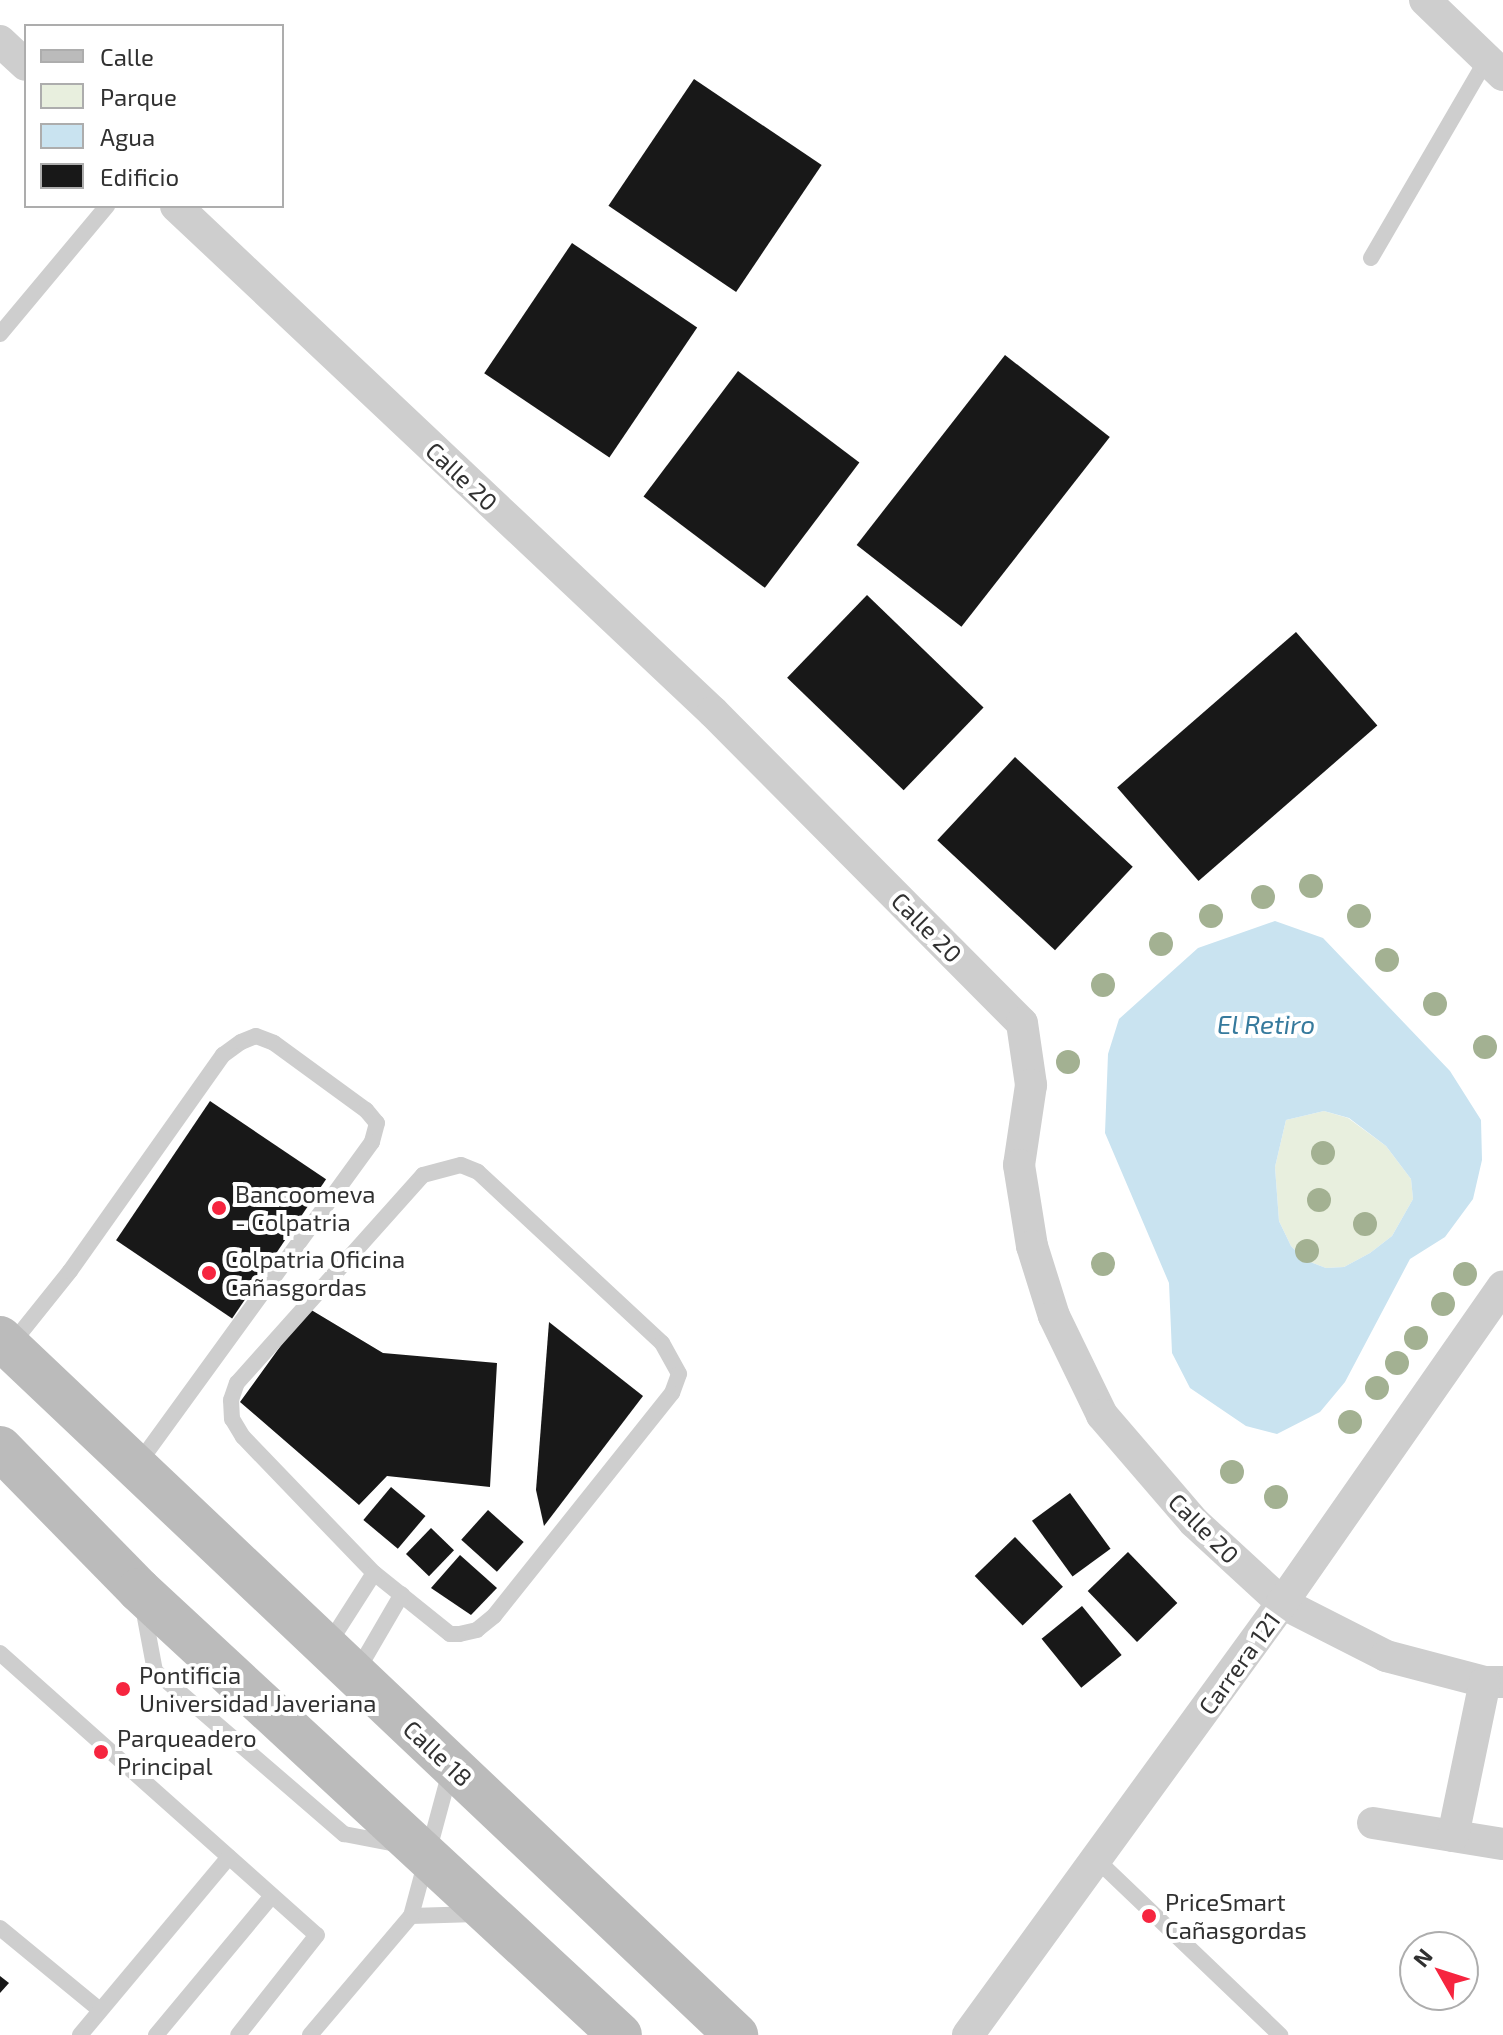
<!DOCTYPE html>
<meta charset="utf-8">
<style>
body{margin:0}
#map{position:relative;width:1503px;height:2035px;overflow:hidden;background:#fff;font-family:"Exo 2",sans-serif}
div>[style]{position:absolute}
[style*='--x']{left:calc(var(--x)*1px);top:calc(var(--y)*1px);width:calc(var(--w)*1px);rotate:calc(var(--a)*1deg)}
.green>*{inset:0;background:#e8efde}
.water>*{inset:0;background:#c9e3f0}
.building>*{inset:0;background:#181818;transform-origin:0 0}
.service>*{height:16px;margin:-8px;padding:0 8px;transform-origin:8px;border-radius:8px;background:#cecece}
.minor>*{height:32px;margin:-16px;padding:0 16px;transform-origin:16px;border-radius:16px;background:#cecece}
.secondary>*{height:44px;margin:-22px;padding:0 22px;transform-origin:22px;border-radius:22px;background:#bbb}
.trees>*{width:24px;height:24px;margin:-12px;border-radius:50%;background:#a3b192}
.dots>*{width:22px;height:22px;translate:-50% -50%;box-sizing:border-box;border:4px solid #fff;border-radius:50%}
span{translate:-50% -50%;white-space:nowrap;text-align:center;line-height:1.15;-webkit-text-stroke:8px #fff;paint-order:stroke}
.street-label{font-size:24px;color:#313131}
.poi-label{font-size:24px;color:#313131}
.left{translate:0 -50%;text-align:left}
.water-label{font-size:26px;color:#367a9d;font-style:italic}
.legend{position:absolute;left:24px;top:24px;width:260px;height:184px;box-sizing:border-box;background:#fff;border:2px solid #adadad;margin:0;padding:10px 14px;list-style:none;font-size:24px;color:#313131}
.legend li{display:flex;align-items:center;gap:16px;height:40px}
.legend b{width:40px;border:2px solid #adadad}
.north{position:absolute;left:1399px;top:1931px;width:80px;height:80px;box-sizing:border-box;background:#fff;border:2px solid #adadad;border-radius:50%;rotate:309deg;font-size:22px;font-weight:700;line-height:32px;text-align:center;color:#313131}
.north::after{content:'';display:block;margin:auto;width:28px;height:36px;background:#f6253f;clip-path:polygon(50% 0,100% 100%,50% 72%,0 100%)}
</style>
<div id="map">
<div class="green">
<div style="clip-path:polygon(1324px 1111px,1348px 1118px,1386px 1146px,1411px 1179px,1413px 1199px,1392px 1236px,1370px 1253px,1344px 1267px,1326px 1268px,1305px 1260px,1291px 1246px,1279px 1221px,1275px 1167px,1286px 1120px)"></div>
</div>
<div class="water">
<div style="clip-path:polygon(evenodd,1275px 921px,1323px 938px,1450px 1071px,1481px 1120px,1482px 1160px,1473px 1199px,1445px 1237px,1410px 1259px,1345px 1382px,1320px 1412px,1277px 1434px,1246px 1426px,1190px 1388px,1172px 1353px,1169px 1283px,1105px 1133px,1108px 1054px,1119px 1019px,1198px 948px,1275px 921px,1324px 1111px,1349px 1118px,1386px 1146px,1411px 1179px,1413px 1199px,1392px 1236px,1370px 1253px,1344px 1267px,1326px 1268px,1305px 1260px,1291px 1246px,1279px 1221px,1275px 1167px,1286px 1120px,1324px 1111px)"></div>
</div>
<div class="building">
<div style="left:694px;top:79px;width:154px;height:153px;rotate:34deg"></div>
<div style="left:572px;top:243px;width:151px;height:157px;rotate:34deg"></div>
<div style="left:1005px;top:355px;width:133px;height:241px;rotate:38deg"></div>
<div style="left:738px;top:371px;width:152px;height:157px;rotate:37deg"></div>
<div style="left:867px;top:595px;width:162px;height:115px;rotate:44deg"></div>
<div style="left:1296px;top:632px;width:124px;height:237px;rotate:49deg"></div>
<div style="left:1015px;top:757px;width:161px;height:114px;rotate:43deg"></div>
<div style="left:210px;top:1101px;width:140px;height:168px;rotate:34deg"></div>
<div style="clip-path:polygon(308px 1308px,383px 1353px,497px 1363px,490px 1487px,387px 1476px,359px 1505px,240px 1402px)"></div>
<div style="clip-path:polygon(549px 1322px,643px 1396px,544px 1526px,536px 1490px)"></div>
<div style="left:391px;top:1487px;width:45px;height:43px;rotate:40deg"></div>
<div style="left:1070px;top:1493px;width:69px;height:47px;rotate:54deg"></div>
<div style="left:488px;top:1510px;width:48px;height:40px;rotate:42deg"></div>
<div style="left:431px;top:1528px;width:32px;height:36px;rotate:44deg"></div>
<div style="left:1015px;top:1537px;width:69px;height:56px;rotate:46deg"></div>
<div style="left:1128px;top:1552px;width:71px;height:56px;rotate:46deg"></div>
<div style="clip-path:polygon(460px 1555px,497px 1588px,471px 1615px,431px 1588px)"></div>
<div style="left:1082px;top:1606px;width:63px;height:52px;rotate:51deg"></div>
<div style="clip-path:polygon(0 1976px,9px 1983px,0 1993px)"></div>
</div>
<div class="service">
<div style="--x:1371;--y:258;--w:230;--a:-59.8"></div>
<div style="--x:0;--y:334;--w:167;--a:-50.1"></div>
<div style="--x:461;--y:1165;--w:18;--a:22"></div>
<div style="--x:478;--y:1172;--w:251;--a:42.9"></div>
<div style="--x:662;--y:1343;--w:35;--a:61"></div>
<div style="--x:679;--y:1374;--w:20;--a:110"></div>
<div style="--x:672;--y:1393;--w:285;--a:128.6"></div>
<div style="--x:494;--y:1616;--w:22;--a:141"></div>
<div style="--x:477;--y:1630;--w:18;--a:167"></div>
<div style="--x:459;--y:1634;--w:9;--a:180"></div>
<div style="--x:450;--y:1634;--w:97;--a:-141.2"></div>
<div style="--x:374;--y:1573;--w:189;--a:-133.9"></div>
<div style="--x:243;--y:1437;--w:21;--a:-121"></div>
<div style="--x:232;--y:1419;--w:19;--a:-93"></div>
<div style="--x:231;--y:1400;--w:18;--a:-71"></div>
<div style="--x:237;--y:1383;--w:279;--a:-48.2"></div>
<div style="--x:423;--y:1175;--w:39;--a:-15"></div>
<div style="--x:10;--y:1346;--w:96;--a:-51.3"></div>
<div style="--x:70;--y:1271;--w:265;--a:-54.7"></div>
<div style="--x:223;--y:1055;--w:22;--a:-36"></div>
<div style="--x:241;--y:1042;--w:16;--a:-22"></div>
<div style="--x:256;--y:1036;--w:19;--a:21"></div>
<div style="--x:274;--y:1043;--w:114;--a:36.1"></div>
<div style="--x:366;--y:1110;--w:17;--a:50"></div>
<div style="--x:377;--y:1123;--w:20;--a:105"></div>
<div style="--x:372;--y:1142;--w:400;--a:126"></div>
<div style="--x:143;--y:1607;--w:65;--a:79.4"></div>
<div style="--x:155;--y:1671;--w:250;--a:40.8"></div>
<div style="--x:344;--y:1834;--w:54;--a:10.7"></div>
<div style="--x:328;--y:1645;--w:85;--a:-57.4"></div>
<div style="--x:0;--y:1653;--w:424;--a:41.7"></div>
<div style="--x:317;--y:1935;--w:127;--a:128.3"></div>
<div style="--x:356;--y:1673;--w:91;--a:-59.8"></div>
<div style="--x:1096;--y:1859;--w:255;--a:43.7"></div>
<div style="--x:411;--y:1916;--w:66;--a:-1.7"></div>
<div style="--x:0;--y:1928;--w:129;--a:39.4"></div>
<div style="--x:80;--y:2035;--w:232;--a:-50.1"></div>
<div style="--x:156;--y:2035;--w:181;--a:-50.2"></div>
<div style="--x:310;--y:2035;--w:156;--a:-49.7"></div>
<div style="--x:411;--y:1916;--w:150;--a:-74.9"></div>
</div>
<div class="minor">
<div style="--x:1425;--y:0;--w:108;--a:43.9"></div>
<div style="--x:0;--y:41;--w:35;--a:43"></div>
<div style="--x:176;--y:206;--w:738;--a:43.3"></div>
<div style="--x:713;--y:712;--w:438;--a:45.2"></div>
<div style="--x:1022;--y:1023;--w:63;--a:81.7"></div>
<div style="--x:1031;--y:1085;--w:81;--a:98.5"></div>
<div style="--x:1019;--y:1165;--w:82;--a:80.9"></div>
<div style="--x:1032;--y:1246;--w:73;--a:72.6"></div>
<div style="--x:1054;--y:1316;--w:110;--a:64.1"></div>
<div style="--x:1102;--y:1415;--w:141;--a:49.3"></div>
<div style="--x:1194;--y:1522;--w:120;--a:42.6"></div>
<div style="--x:1282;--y:1603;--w:117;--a:27"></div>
<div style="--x:1386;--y:1656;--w:102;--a:14.7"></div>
<div style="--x:1485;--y:1682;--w:18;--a:0"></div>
<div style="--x:1373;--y:1823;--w:132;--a:9.2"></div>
<div style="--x:1453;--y:1836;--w:157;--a:-78.3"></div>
<div style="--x:968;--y:2035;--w:534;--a:-53.99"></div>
<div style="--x:1282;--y:1603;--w:386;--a:-55.1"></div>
</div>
<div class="secondary">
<div style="--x:0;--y:1338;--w:1014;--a:43.44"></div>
<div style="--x:0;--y:1448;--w:199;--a:45.6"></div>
<div style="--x:139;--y:1590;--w:655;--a:42.77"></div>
</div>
<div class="trees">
<div style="left:1311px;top:886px"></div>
<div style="left:1263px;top:897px"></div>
<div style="left:1211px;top:916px"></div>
<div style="left:1359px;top:916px"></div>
<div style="left:1161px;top:944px"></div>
<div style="left:1387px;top:960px"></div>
<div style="left:1103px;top:985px"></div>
<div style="left:1435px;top:1004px"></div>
<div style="left:1485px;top:1047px"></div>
<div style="left:1068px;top:1062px"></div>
<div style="left:1323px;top:1153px"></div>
<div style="left:1319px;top:1200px"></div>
<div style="left:1365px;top:1224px"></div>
<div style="left:1307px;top:1251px"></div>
<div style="left:1103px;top:1264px"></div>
<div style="left:1465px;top:1274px"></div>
<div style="left:1443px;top:1304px"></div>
<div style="left:1416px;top:1338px"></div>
<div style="left:1397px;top:1363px"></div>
<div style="left:1377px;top:1388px"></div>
<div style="left:1350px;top:1422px"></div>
<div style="left:1232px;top:1472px"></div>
<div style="left:1276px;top:1497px"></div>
</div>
<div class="dots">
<div style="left:219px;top:1208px;background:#f6253f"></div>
<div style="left:209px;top:1273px;background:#f6253f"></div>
<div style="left:123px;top:1689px;background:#f6253f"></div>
<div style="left:101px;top:1752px;background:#f6253f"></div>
<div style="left:1149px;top:1916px;background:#f6253f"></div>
</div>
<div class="street-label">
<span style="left:462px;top:476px;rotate:43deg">Calle 20</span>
<span style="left:927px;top:927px;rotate:45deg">Calle 20</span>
<span style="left:1204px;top:1528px;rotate:45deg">Calle 20</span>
<span style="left:1239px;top:1663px;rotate:-54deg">Carrera 121</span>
<span style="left:438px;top:1753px;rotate:43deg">Calle 18</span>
</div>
<div class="poi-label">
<span class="left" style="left:235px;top:1208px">Bancoomeva<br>- Colpatria</span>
<span class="left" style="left:225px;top:1273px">Colpatria Oficina<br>Cañasgordas</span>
<span class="left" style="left:139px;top:1689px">Pontificia<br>Universidad Javeriana</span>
<span class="left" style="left:117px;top:1752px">Parqueadero<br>Principal</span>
<span class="left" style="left:1165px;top:1916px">PriceSmart<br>Cañasgordas</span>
</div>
<div class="water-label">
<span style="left:1266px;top:1024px">El Retiro</span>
</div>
<ul class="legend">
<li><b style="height:10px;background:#bbb"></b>Calle</li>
<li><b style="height:22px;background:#e8efde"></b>Parque</li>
<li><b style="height:22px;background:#c9e3f0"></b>Agua</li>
<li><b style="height:22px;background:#181818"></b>Edificio</li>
</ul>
<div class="north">N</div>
</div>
